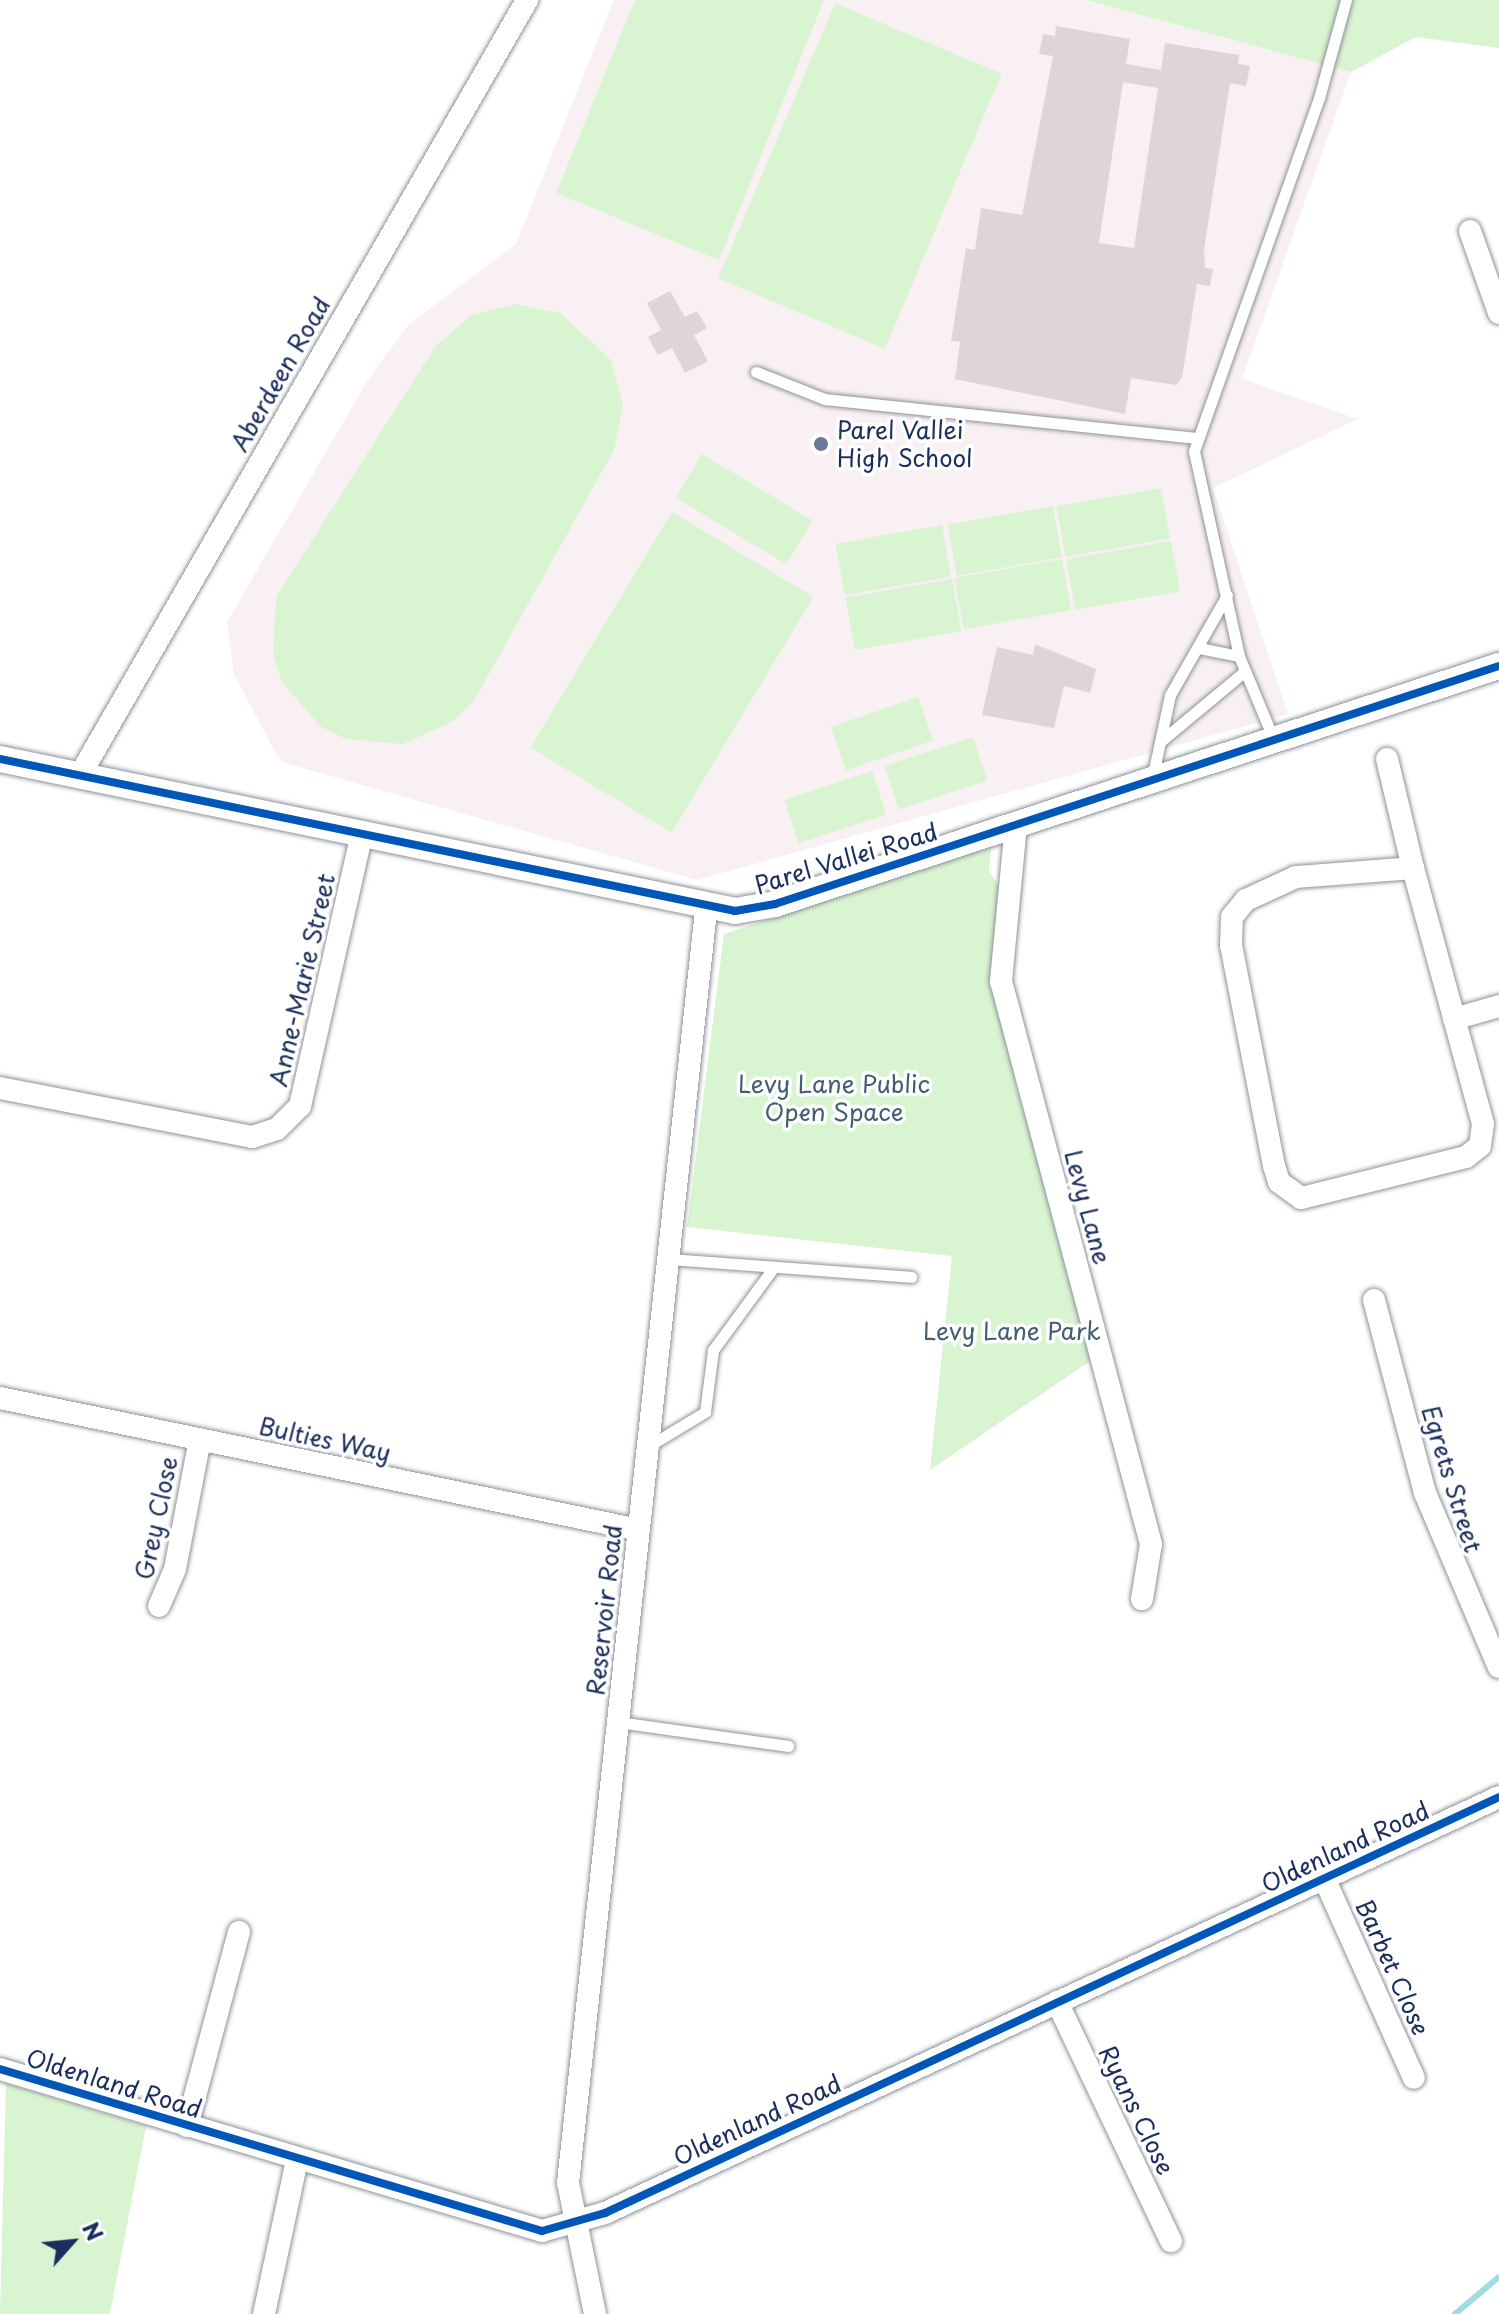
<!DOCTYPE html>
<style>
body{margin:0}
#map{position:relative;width:1499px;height:2314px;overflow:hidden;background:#fff;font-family:"Playpen Sans",sans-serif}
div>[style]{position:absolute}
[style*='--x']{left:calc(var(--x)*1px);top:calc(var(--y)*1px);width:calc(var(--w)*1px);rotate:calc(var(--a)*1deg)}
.built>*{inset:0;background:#f8f0f3}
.green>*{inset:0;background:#d8f4d1;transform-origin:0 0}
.stream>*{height:6px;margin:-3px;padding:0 3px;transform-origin:3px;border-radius:3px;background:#a2d9e2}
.building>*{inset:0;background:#dfd5d9}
.roads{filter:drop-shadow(0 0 2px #8e929a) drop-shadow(0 0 2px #8e929a)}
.service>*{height:11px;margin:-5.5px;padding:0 5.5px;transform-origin:5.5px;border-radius:5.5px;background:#fff}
.minor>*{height:22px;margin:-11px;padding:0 11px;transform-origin:11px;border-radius:11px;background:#fff}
.tertiary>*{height:26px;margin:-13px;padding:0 13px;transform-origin:13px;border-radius:13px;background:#fff}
.cycleway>*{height:8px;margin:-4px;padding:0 4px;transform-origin:4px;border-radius:4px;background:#0057b8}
.dots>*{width:22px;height:22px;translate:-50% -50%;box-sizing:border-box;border:4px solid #fff;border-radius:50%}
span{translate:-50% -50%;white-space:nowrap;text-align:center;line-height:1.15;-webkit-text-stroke:7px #fff;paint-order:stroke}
.street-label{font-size:24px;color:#1b2f5e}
.poi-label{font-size:24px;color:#1b2f5e}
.left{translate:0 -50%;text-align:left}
.park-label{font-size:24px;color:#425e72}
.north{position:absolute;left:32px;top:2202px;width:80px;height:80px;-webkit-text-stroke:6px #fff;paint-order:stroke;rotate:63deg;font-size:22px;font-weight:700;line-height:32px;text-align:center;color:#1b2f5e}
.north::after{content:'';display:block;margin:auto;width:28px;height:36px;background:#1b2f5e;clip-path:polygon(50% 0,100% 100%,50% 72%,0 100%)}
</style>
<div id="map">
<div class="built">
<div style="clip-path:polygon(614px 0,1086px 0,1351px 72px,1242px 379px,1358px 419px,1213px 488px,1288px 714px,697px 880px,285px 763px,276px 754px,234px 674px,227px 622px,369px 378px,409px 324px,516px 244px)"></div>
</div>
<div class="green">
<div style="clip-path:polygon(635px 0,824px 0,719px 260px,556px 193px)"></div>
<div style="clip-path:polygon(1086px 0,1499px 0,1499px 48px,1416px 37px,1351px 72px)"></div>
<div style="left:835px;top:3px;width:181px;height:299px;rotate:23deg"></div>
<div style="clip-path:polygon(515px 304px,560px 313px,611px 360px,623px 405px,614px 450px,475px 699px,455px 720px,403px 744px,346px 739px,320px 726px,282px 682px,273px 654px,276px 597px,435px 347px,470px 316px)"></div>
<div style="left:702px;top:454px;width:129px;height:51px;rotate:31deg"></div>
<div style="left:1161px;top:488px;width:51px;height:106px;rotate:80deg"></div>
<div style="left:1053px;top:506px;width:52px;height:107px;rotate:80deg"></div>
<div style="left:672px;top:512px;width:165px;height:275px;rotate:31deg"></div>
<div style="left:942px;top:525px;width:52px;height:108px;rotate:80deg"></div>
<div style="left:1171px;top:541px;width:51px;height:106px;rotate:80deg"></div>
<div style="left:1062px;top:559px;width:52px;height:109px;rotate:80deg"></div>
<div style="left:952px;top:579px;width:53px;height:108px;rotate:80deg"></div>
<div style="left:918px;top:697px;width:46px;height:92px;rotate:71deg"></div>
<div style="left:973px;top:737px;width:46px;height:93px;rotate:72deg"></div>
<div style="left:872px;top:771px;width:46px;height:92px;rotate:72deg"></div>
<div style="clip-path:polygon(991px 846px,989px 871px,1001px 889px,989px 982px,1018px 1068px,1015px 1082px,1089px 1335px,1090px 1361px,930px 1470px,952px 1256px,687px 1227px,724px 934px)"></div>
<div style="clip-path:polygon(6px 2083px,146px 2126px,110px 2314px,0 2314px)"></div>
</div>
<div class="stream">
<div style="--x:1455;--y:2314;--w:57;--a:-40.1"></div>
</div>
<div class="building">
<div style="clip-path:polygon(evenodd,1056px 26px,1130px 39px,1126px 64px,1161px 70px,1165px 43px,1239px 55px,1238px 64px,1250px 66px,1246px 86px,1230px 83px,1204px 250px,1205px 268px,1213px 269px,1210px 286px,1197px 284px,1182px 378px,1176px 385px,1131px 378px,1125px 414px,955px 379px,960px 342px,951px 341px,966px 248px,975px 250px,981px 208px,1022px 215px,1053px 56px,1039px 54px,1043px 34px,1055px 36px,1056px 26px,1123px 82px,1158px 88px,1134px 248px,1099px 243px,1123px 82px)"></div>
<div style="clip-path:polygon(670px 291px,685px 317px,697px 311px,707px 328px,694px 335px,708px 361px,685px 373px,672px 348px,658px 355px,648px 337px,661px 330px,647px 303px)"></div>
<div style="clip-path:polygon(1035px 644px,1096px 669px,1090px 693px,1064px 686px,1054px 728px,982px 715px,997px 647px,1033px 655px)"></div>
</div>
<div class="roads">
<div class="service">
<div style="--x:756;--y:372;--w:74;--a:21.4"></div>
<div style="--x:825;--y:399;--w:373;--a:6"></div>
<div style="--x:1199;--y:648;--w:41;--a:11.3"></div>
<div style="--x:1239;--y:656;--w:91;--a:67.4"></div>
<div style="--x:1239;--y:656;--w:210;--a:-102.4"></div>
<div style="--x:1194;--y:451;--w:374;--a:-70.5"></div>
<div style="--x:1319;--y:98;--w:102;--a:-74.6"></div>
<div style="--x:1161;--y:741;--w:109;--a:-39.8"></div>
<div style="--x:1152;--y:779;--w:86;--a:-77.9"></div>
<div style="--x:1170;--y:695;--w:115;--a:-60.3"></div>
<div style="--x:668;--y:1259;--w:244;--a:4.2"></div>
<div style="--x:647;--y:1447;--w:68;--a:-31.1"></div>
<div style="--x:705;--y:1412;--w:63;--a:-82.6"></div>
<div style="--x:713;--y:1350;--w:103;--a:-53.7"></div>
<div style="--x:618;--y:1722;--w:172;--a:8"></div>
</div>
<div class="minor">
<div style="--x:1470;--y:231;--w:87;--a:70.5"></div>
<div style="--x:1387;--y:759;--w:112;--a:76.6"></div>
<div style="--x:80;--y:775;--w:895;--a:-60.02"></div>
<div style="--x:1016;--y:825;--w:157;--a:95.5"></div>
<div style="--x:1001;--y:981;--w:583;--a:75.08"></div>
<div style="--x:1151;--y:1544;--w:56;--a:99.3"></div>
<div style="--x:1413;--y:868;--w:265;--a:74.7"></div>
<div style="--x:1483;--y:1124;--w:22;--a:98"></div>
<div style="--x:1480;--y:1146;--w:18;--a:142"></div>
<div style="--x:1466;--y:1157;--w:170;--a:166"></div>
<div style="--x:1301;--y:1198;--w:27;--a:-144"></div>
<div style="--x:1279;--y:1182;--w:17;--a:-107"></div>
<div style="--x:1274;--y:1166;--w:225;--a:-101"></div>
<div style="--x:1231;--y:945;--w:28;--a:-88"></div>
<div style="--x:1232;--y:917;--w:22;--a:-51"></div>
<div style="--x:1246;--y:900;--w:55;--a:-24.7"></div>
<div style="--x:1296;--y:877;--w:117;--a:-4.4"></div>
<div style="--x:1454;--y:1019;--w:47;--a:-16.1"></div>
<div style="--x:0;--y:1088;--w:257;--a:11"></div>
<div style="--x:252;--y:1137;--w:26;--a:-18"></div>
<div style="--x:277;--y:1129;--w:33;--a:-45"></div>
<div style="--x:300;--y:1106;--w:276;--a:-77.2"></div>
<div style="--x:1374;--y:1300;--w:200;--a:75.2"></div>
<div style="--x:1425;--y:1493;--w:189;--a:67"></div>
<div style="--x:0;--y:1398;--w:652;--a:11.67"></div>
<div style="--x:159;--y:1606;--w:40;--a:-66.6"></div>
<div style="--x:175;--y:1569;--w:132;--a:-79.1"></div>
<div style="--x:1324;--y:1878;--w:219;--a:65.8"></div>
<div style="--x:1057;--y:2002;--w:265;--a:64.5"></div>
<div style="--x:0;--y:2069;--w:566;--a:16.64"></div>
<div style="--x:542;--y:2231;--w:66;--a:-15.9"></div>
<div style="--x:605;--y:2213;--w:986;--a:-24.95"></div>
<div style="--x:187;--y:2126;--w:201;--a:-75"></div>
<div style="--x:264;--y:2314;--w:157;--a:-77.9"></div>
<div style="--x:595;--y:2314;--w:134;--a:-101.6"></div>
<div style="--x:568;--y:2183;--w:1280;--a:-83.81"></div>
</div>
<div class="tertiary">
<div style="--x:0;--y:759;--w:751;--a:11.68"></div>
<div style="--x:735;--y:911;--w:41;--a:-9.9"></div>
<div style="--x:775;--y:904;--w:762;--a:-18.2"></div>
</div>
</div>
<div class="cycleway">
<div style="--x:0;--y:759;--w:751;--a:11.68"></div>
<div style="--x:735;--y:911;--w:41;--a:-9.9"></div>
<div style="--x:775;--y:904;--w:762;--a:-18.2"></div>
<div style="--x:0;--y:2069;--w:566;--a:16.64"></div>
<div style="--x:542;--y:2231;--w:66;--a:-15.9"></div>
<div style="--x:605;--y:2213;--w:986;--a:-24.95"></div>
</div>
<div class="dots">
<div style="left:821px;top:444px;background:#6b7896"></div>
</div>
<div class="street-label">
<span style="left:280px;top:374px;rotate:-60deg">Aberdeen Road</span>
<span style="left:846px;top:858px;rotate:-17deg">Parel Vallei Road</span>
<span style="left:302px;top:980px;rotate:-77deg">Anne-Marie Street</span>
<span style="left:1088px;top:1207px;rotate:75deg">Levy Lane</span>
<span style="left:325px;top:1439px;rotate:12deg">Bulties Way</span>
<span style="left:1452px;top:1479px;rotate:73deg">Egrets Street</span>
<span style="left:156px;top:1518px;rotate:-78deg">Grey Close</span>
<span style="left:604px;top:1610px;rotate:-84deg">Reservoir Road</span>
<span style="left:1345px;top:1847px;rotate:-25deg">Oldenland Road</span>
<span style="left:1393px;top:1967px;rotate:66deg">Barbet Close</span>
<span style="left:114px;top:2083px;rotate:17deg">Oldenland Road</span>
<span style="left:1137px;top:2110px;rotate:64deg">Ryans Close</span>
<span style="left:757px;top:2120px;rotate:-25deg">Oldenland Road</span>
</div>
<div class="poi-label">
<span class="left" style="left:837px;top:444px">Parel Vallei<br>High School</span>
</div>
<div class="park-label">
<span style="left:834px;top:1098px">Levy Lane Public<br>Open Space</span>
<span style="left:1012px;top:1331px">Levy Lane Park</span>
</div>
<div class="north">N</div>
</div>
